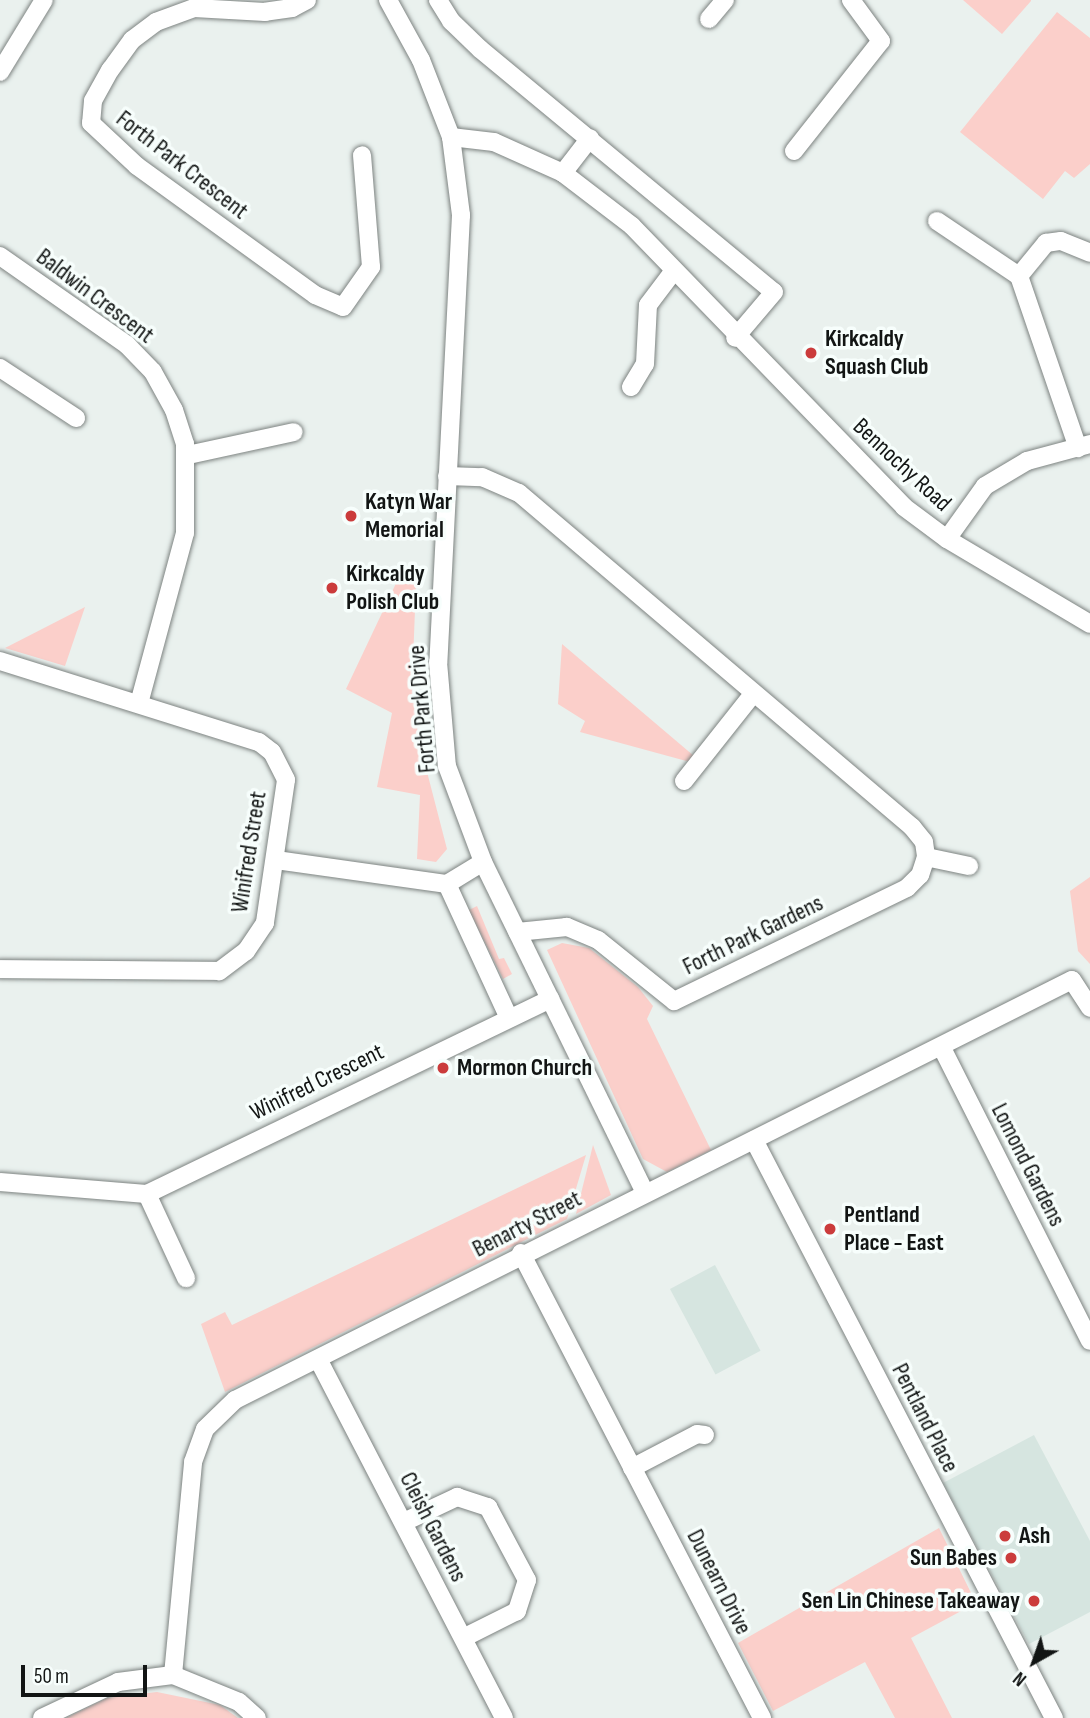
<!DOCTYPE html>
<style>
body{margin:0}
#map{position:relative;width:1090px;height:1718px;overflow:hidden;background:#eaf1ee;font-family:"Sofia Sans Condensed",sans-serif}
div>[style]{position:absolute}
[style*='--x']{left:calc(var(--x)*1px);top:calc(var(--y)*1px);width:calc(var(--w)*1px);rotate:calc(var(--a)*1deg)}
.built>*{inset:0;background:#d6e5e0;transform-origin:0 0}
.green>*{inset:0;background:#fbcfca}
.roads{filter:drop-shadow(0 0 2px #7d8381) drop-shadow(0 0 2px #7d8381)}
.minor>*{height:18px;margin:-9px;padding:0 9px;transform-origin:9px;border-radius:9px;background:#fff}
.dots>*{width:19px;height:19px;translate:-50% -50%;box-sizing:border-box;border:4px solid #f7fefc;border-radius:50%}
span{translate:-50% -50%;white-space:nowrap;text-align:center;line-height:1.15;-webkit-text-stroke:7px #f7fefc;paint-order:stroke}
.street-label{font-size:24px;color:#121514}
.poi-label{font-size:24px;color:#121514;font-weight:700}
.left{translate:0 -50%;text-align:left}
.right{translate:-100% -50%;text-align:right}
.north{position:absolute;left:999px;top:1627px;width:70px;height:70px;-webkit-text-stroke:5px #f7fefc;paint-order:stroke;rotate:220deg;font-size:19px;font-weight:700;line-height:28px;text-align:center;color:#121514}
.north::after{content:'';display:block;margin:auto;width:24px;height:32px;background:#121514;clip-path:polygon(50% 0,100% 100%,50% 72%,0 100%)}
.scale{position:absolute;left:21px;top:1665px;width:126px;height:32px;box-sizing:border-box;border:4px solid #121514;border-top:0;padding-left:9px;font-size:21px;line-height:24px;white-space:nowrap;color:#121514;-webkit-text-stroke:5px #f7fefc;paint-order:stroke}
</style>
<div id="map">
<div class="built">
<div style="left:715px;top:1265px;width:97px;height:51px;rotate:62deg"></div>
<div style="clip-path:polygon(1034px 1435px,1090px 1541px,1090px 1612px,1029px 1644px,943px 1483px)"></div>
</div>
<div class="green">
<div style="clip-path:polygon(963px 0,1031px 0,1031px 1px,1002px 34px)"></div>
<div style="clip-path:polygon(1057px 12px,1090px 38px,1090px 164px,1074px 178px,1065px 171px,1043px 199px,960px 132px)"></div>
<div style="clip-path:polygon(399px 577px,416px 583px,412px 688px,419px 741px,447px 849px,436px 862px,417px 859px,420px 795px,377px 787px,392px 713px,346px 689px)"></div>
<div style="clip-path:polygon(85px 607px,65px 666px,5px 648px)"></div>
<div style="clip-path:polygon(562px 644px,694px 756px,690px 762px,580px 732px,585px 721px,558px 704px)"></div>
<div style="clip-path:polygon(1090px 877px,1090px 964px,1078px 951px,1070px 891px)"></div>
<div style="clip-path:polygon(477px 906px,499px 959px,504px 958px,512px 974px,503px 979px,469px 910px)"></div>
<div style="clip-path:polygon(562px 943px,589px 948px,638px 987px,653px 1006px,647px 1019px,711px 1150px,667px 1172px,643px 1159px,547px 950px)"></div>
<div style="clip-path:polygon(593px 1145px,611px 1195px,576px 1214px)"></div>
<div style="clip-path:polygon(586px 1155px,567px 1219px,225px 1392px,201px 1324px,225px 1312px,232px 1325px)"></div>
<div style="clip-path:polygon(939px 1528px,976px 1603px,911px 1638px,952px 1718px,895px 1718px,865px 1662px,773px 1711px,738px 1643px)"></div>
<div style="clip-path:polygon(157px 1692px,220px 1705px,238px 1718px,66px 1718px,107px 1698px)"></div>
</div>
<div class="roads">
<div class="minor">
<div style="--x:307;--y:0;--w:17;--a:152"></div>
<div style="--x:292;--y:8;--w:27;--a:172"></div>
<div style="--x:265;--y:12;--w:71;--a:-176.8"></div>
<div style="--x:194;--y:8;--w:40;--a:159.8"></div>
<div style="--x:156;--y:22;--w:30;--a:143"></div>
<div style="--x:132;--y:40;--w:37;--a:126"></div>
<div style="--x:110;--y:70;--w:35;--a:119"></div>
<div style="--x:93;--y:101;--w:22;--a:95"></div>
<div style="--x:91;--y:123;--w:63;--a:43.1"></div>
<div style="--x:137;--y:166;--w:220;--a:35.9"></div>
<div style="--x:315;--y:295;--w:30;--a:23"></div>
<div style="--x:343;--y:307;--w:49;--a:-55"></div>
<div style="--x:371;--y:267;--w:112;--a:-94.6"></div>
<div style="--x:388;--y:0;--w:68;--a:61.2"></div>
<div style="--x:421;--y:60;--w:83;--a:68.7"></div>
<div style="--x:451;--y:137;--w:79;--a:82.7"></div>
<div style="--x:461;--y:215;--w:448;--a:92.9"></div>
<div style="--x:438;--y:662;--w:104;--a:85.1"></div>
<div style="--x:447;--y:766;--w:103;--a:69.4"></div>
<div style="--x:483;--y:862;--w:369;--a:63.9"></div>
<div style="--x:438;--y:0;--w:25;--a:58"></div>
<div style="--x:451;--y:21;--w:40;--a:44"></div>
<div style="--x:480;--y:49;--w:381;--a:39.6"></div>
<div style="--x:774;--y:292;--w:60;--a:130.3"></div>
<div style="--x:709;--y:19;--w:25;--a:-50"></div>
<div style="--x:0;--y:72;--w:84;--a:-58.6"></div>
<div style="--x:451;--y:137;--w:43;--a:6.6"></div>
<div style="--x:494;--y:142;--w:76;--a:24.2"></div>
<div style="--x:563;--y:173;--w:87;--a:37.5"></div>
<div style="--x:632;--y:226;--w:391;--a:45.9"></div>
<div style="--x:904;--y:507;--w:54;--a:36.7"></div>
<div style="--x:947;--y:539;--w:166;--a:30.7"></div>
<div style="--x:794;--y:151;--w:140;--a:-51.7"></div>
<div style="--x:881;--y:41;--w:51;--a:-126.2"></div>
<div style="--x:563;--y:173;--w:44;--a:-52.4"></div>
<div style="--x:937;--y:221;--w:99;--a:33.9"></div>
<div style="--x:1019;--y:276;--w:182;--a:71.1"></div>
<div style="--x:0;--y:256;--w:155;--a:35"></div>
<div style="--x:127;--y:345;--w:37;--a:46"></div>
<div style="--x:153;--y:372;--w:43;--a:61.1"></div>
<div style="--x:174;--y:410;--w:36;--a:72"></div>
<div style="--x:185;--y:444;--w:89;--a:90"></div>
<div style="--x:185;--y:533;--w:177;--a:105.1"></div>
<div style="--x:1019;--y:276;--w:43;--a:-50.7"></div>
<div style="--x:1046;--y:243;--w:15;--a:-8"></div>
<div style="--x:1061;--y:241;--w:31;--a:22"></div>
<div style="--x:0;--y:368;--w:91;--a:33.3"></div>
<div style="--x:631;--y:387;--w:27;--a:-59"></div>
<div style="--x:645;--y:364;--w:59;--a:-87.1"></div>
<div style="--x:648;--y:305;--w:41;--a:-52.9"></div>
<div style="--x:188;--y:455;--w:108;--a:-12.2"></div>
<div style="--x:447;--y:476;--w:35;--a:2"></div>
<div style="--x:482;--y:477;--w:40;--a:23.4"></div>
<div style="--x:519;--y:493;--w:516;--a:40.36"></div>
<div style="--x:912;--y:827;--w:19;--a:51"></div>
<div style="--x:924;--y:842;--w:15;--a:82"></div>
<div style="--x:926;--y:857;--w:19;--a:108"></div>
<div style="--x:920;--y:875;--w:18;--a:135"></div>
<div style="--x:907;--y:888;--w:259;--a:154.1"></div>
<div style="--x:674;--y:1001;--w:97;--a:-141.2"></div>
<div style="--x:598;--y:940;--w:34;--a:-157"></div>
<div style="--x:567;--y:927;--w:50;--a:174.3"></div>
<div style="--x:947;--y:539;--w:65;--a:-54.4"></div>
<div style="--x:985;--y:486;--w:49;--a:-30.8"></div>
<div style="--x:1027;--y:461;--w:65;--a:-15.1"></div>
<div style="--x:0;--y:661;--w:271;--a:17.4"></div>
<div style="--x:259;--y:742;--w:16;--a:38"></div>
<div style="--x:272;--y:752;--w:31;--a:63"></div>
<div style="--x:286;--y:780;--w:145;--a:98.4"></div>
<div style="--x:265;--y:923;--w:34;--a:124"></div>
<div style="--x:246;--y:951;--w:34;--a:143"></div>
<div style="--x:219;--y:971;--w:219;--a:-179.5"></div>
<div style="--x:684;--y:781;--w:111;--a:-51.6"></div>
<div style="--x:926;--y:857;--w:44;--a:11.8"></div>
<div style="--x:276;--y:860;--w:173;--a:8"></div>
<div style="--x:447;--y:884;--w:148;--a:65.2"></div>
<div style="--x:447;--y:884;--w:42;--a:-31.4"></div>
<div style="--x:942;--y:1048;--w:328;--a:63.2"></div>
<div style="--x:754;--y:1140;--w:651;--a:62.57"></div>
<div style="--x:0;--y:1182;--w:147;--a:4.7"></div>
<div style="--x:147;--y:1194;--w:448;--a:-25.8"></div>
<div style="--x:147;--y:1194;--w:93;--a:65.1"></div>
<div style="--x:521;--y:1253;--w:524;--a:62.6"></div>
<div style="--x:318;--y:1359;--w:404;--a:62.6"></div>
<div style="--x:632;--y:1468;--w:73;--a:-27.6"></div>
<div style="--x:697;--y:1434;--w:8;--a:7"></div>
<div style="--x:404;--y:1522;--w:59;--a:-25.3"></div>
<div style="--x:457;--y:1497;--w:33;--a:18"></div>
<div style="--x:488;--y:1507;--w:83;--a:61.9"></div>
<div style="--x:527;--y:1580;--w:33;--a:108"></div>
<div style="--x:517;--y:1611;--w:60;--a:153.4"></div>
<div style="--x:173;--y:1675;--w:214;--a:-84.6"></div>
<div style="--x:193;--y:1462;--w:35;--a:-70"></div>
<div style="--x:205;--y:1429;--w:42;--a:-44"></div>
<div style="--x:235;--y:1400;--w:936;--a:-26.65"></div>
<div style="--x:1072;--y:980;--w:33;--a:57"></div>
<div style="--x:42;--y:1718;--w:84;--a:-25.3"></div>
<div style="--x:118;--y:1682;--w:55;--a:-7.3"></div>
<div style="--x:173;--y:1675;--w:71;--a:22.2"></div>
<div style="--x:239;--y:1702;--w:24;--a:42"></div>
</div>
</div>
<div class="dots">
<div style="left:811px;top:353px;background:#cb3c3c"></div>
<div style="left:351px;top:516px;background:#cb3c3c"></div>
<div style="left:332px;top:588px;background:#cb3c3c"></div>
<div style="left:443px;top:1068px;background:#cb3c3c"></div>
<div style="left:830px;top:1229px;background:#cb3c3c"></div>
<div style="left:1005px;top:1536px;background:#cb3c3c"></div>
<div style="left:1011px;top:1558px;background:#cb3c3c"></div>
<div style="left:1034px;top:1601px;background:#cb3c3c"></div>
</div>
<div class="street-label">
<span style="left:182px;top:165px;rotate:38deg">Forth Park Crescent</span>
<span style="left:95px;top:296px;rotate:37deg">Baldwin Crescent</span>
<span style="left:902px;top:465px;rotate:43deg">Bennochy Road</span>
<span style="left:422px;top:709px;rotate:-95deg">Forth Park Drive</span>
<span style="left:249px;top:852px;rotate:-81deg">Winifred Street</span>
<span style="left:753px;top:935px;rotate:-26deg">Forth Park Gardens</span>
<span style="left:317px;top:1082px;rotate:-26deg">Winifred Crescent</span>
<span style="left:1028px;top:1165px;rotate:63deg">Lomond Gardens</span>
<span style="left:527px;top:1224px;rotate:-27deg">Benarty Street</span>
<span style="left:925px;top:1418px;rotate:63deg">Pentland Place</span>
<span style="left:433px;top:1527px;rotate:63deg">Cleish Gardens</span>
<span style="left:719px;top:1582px;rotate:63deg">Dunearn Drive</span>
</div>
<div class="poi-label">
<span class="left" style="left:825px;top:353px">Kirkcaldy<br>Squash Club</span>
<span class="left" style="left:365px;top:516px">Katyn War<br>Memorial</span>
<span class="left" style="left:346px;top:588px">Kirkcaldy<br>Polish Club</span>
<span class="left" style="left:457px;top:1068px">Mormon Church</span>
<span class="left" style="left:844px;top:1229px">Pentland<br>Place - East</span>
<span class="left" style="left:1019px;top:1536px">Ash</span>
<span class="right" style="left:997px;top:1558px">Sun Babes</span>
<span class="right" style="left:1020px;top:1601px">Sen Lin Chinese Takeaway</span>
</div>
<div class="north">N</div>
<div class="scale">50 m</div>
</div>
